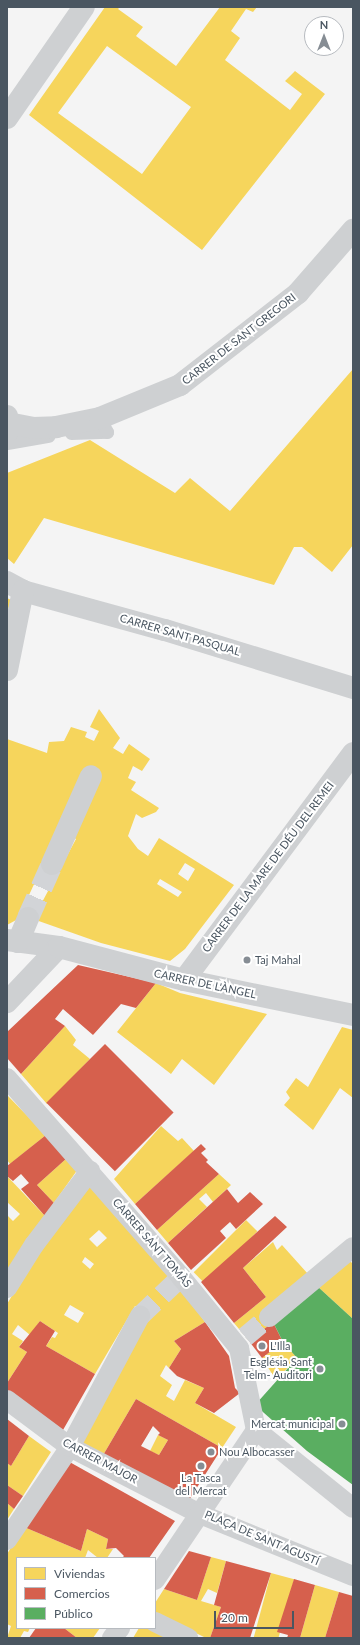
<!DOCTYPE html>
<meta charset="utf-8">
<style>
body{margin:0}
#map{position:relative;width:360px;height:1645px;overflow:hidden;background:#f4f4f4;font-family:Lato,sans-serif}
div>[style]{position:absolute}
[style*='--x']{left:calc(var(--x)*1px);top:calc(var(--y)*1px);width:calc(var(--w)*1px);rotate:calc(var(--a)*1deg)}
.homes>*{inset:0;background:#f6d55c;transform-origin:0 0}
.shops>*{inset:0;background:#d6604d;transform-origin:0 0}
.public>*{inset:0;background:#5aae61}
.pedestrian-tunnel>*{height:20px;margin-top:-10px;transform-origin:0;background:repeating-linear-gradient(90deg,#d2d4d7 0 20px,transparent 0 30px)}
.minor-tunnel>*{height:22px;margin-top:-11px;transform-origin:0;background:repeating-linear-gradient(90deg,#d2d4d7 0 22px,transparent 0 33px)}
.service>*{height:13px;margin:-6.5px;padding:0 6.5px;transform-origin:6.5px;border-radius:6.5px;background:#ced0d2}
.pedestrian>*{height:20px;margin:-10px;padding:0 10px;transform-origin:10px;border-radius:10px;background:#ced0d2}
.minor>*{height:22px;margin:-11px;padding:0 11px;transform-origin:11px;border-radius:11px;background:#ced0d2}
.tertiary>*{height:22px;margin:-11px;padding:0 11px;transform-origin:11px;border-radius:11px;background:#ced0d2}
.dots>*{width:11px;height:11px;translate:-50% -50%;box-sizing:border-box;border:2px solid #fff;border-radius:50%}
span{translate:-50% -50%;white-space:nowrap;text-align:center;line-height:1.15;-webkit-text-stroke:4px #fff;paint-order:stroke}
.street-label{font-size:11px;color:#4a5661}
.poi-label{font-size:11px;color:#4a5661}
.left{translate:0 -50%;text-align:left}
.right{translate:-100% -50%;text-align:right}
.frame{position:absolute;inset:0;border:8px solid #4a5661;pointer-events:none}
.legend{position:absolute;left:16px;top:1557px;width:140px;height:72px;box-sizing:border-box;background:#fff;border:1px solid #b7bbc0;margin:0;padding:5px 7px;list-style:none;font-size:12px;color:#4a5661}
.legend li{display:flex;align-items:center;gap:8px;height:20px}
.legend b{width:20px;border:1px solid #b7bbc0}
.north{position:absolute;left:304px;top:16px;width:40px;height:40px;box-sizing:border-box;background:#fff;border:1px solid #b7bbc0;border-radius:50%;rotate:0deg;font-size:11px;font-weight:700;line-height:16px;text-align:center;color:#4a5661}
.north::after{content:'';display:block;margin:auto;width:14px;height:18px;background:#868d94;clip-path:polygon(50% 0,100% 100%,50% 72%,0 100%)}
.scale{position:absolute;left:214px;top:1611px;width:80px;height:18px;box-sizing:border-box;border:2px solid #4a5661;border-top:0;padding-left:5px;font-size:12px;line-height:14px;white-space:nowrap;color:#4a5661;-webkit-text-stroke:3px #fff;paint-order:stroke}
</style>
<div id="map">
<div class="homes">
<div style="clip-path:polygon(evenodd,105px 7px,120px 7px,118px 9px,143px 27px,136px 36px,176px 66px,220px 7px,257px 7px,253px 12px,246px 9px,231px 31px,240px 38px,225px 60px,290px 110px,302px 94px,285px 81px,295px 71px,325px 94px,202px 250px,29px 115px,105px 7px,107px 46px,191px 107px,142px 174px,58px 113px,107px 46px)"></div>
<div style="clip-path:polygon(353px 369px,353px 545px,332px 572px,302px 547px,294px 547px,274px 585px,44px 518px,14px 564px,7px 558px,7px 473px,90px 440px,175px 493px,190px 478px,230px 511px)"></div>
<div style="clip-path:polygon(7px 598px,11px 600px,7px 613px)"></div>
<div style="clip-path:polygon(evenodd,99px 709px,120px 738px,113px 748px,123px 754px,129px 744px,150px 759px,142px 771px,133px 766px,128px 778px,136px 782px,131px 790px,159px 808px,156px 812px,142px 818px,136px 814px,128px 836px,138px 849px,148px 856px,159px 838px,234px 885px,185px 949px,170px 961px,101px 943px,33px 919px,76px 839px,71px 836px,88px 767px,18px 919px,7px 925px,7px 739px,47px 753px,49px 742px,64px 741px,71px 727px,87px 732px,85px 737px,94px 741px,99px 731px,90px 727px,99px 709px,185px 863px,195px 869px,188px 881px,178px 874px,185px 863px,99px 709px,160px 879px,182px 892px,178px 897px,157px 884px,160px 879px)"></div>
<div style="clip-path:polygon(156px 983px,180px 993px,267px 1014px,214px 1085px,182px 1059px,171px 1074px,117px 1032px)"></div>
<div style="clip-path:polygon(65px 1026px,76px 1040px,73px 1045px,90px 1059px,47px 1104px,21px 1074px)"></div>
<div style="clip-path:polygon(342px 1027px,353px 1030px,353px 1098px,340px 1088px,313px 1130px,284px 1105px,290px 1098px,286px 1092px,296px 1078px,308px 1087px)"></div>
<div style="clip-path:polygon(7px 1095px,46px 1135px,10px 1164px,7px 1160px)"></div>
<div style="clip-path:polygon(161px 1126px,178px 1141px,182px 1138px,194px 1151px,135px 1204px,114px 1179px)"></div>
<div style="clip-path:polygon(67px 1158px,78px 1169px,54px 1203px,37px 1185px)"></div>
<div style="clip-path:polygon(219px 1174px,231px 1185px,213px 1202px,206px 1193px,199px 1199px,207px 1207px,168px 1243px,157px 1230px)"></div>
<div style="clip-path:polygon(7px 1176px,45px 1216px,7px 1271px,7px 1215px,13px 1221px,20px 1214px,7px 1202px)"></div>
<div style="clip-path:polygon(evenodd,89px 1182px,167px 1270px,205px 1322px,174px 1341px,181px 1349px,169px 1368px,166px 1365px,160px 1376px,172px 1385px,166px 1396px,174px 1401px,185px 1380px,204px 1388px,195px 1403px,236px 1427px,222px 1448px,136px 1399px,102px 1457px,78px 1443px,149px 1316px,135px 1306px,95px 1374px,46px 1346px,52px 1337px,55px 1338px,58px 1333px,40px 1321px,30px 1335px,18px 1325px,12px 1334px,23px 1341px,19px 1347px,27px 1352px,7px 1383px,7px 1304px,48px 1236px,89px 1182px,99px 1230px,107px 1238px,97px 1247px,89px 1239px,99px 1230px,89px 1182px,85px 1257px,94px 1264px,90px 1269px,82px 1262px,85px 1257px,89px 1182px,70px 1305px,84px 1313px,78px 1323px,64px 1315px,70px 1305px)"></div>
<div style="left:246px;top:1220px;width:16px;height:74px;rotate:45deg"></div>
<div style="clip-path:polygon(273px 1242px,277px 1250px,282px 1245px,308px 1274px,273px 1322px,249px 1341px,234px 1323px,266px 1297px,243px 1268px)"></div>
<div style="clip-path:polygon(349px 1260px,353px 1264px,353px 1319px,317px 1286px)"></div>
<div style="clip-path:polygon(283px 1342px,297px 1358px,276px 1380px,262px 1358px)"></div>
<div style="clip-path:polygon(158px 1435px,168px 1440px,159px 1455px,150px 1451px)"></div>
<div style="clip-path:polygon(29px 1436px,51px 1452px,23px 1496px,7px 1485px,7px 1463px,11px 1466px)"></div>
<div style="clip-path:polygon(7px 1503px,14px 1509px,7px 1520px)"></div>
<div style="clip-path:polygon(24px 1527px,81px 1551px,87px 1529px,108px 1539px,106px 1549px,113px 1549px,107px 1558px,98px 1558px,88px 1550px,85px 1558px,17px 1558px,17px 1628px,30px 1628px,28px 1632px,24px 1631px,20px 1638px,7px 1638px,11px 1626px,7px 1624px,7px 1554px)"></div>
<div style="clip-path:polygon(211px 1557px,226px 1561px,217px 1593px,208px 1589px,201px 1601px,221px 1607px,210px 1638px,206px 1638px,155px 1613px,155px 1603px,164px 1589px,197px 1600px)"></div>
<div style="left:271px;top:1573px;width:24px;height:68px;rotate:15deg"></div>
<div style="clip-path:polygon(315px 1585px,339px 1592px,325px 1638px,300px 1638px)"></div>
<div style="clip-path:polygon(64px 1628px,100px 1628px,93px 1638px,77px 1638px)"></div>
<div style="clip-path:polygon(139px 1628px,149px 1628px,167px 1638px,133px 1638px)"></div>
</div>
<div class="shops">
<div style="clip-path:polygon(78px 965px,156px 983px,136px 1008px,121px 1004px,93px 1035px,63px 1009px,55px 1019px,65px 1026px,21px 1074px,7px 1058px,7px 1032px)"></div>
<div style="left:105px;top:1044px;width:97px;height:83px;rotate:45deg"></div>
<div style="clip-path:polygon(46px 1135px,67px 1158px,37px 1185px,54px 1203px,45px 1216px,21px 1189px,29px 1183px,21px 1174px,13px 1181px,7px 1176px,7px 1166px)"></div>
<div style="clip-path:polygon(201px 1144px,206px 1149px,201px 1153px,208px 1160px,206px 1162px,219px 1174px,157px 1230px,135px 1204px)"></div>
<div style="clip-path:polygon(227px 1189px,238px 1203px,250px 1192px,263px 1204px,236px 1229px,230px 1222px,220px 1231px,226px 1238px,191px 1270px,168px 1243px)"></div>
<div style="clip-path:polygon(275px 1216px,287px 1227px,243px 1268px,266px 1297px,234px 1323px,201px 1282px)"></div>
<div style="clip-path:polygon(40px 1321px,55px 1331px,46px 1346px,95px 1374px,63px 1430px,7px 1390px,7px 1383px,27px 1352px,19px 1347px)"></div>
<div style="clip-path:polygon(205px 1322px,229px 1356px,235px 1388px,240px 1393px,214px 1413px,195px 1403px,204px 1388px,177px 1376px,169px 1368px,181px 1349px,174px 1341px)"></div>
<div style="clip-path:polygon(273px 1322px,283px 1342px,262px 1358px,249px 1341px)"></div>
<div style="clip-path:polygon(evenodd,136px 1399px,222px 1448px,189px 1500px,102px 1457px,136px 1399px,153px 1426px,160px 1433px,158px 1435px,168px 1440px,159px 1455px,141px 1446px,153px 1426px)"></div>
<div style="clip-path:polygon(7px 1419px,29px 1436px,11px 1466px,7px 1463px)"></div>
<div style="clip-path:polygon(66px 1460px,175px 1521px,149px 1558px,122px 1558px,124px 1556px,116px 1548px,106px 1549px,108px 1539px,87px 1529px,81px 1551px,24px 1527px)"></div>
<div style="clip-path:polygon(7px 1485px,23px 1496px,14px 1509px,7px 1503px)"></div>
<div style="clip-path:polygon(189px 1551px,211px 1557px,197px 1600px,164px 1589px)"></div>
<div style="clip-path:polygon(226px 1561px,271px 1573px,250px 1638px,210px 1638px,221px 1607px,214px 1605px)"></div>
<div style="clip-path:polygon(294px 1579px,315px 1585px,300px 1638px,287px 1638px,288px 1635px,277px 1632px)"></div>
<div style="clip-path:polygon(339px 1592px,353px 1596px,353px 1638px,325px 1638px)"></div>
<div style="clip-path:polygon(36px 1628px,64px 1628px,77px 1638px,29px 1638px)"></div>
</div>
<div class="public">
<div style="clip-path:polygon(317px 1286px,353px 1319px,353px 1485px,307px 1451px,255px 1405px,297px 1358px,283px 1342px,273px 1322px)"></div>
</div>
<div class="pedestrian-tunnel">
<div style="--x:140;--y:1316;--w:57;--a:-43.6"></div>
<div style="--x:245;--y:1337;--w:31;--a:-40"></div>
</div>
<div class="minor-tunnel">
<div style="--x:28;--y:918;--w:59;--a:-66"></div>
</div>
<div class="service">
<div style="--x:71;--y:433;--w:36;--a:-2"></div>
<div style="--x:107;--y:432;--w:16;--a:-117"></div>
<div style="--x:7;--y:443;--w:42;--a:-9.7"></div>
</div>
<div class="pedestrian">
<div style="--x:7;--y:1078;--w:264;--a:48.8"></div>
<div style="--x:181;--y:1277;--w:92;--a:50.8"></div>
<div style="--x:239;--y:1348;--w:84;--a:78.3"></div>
<div style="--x:7;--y:1288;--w:51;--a:-57.9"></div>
<div style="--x:34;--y:1245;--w:93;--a:-52.9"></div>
<div style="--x:269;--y:1317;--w:109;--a:-39.8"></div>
<div style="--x:7;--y:1400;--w:79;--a:36.7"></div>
<div style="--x:70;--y:1447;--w:146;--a:27.3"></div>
<div style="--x:200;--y:1514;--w:165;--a:22.1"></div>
<div style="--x:256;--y:1430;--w:124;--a:38.8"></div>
<div style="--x:7;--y:1540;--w:112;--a:-55.9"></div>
<div style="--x:70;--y:1447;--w:149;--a:-61.9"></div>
<div style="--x:155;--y:1580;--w:181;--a:-56"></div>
<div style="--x:155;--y:1622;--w:37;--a:26"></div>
<div style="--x:112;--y:1638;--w:13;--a:-51"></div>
</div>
<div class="minor">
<div style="--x:7;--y:118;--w:135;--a:-55.3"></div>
<div style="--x:8;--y:423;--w:25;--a:11"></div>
<div style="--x:33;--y:428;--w:23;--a:-2"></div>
<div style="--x:56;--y:427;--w:45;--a:-11.6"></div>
<div style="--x:100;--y:418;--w:87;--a:-22.4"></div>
<div style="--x:180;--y:385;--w:150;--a:-37.9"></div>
<div style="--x:298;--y:293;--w:84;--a:-48.9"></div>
<div style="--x:7;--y:582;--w:18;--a:29"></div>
<div style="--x:23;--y:591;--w:147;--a:15.4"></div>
<div style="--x:165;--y:630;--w:197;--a:17.1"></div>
<div style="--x:7;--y:670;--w:81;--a:-78.6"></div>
<div style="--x:52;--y:864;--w:96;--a:-66.1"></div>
<div style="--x:7;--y:940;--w:52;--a:7.7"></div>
<div style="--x:59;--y:947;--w:76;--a:133.4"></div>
<div style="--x:18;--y:942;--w:26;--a:-67"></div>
<div style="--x:59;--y:947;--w:129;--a:14.8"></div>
<div style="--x:184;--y:980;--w:173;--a:11.7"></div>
<div style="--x:184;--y:980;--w:283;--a:-53.3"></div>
</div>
<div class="tertiary">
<div style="--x:7;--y:416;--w:16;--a:90"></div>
</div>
<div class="dots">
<div style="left:247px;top:960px;background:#868d94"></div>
<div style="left:262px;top:1346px;background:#868d94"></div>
<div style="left:320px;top:1369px;background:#868d94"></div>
<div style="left:342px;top:1424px;background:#868d94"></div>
<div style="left:211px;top:1452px;background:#868d94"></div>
<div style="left:201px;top:1466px;background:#868d94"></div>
</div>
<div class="street-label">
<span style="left:239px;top:339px;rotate:-38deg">CARRER DE SANT GREGORI</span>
<span style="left:180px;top:635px;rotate:16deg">CARRER SANT PASQUAL</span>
<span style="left:268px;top:867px;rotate:-53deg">CARRER DE LA MARE DE DÉU DEL REMEI</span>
<span style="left:205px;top:984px;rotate:12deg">CARRER DE L'ÀNGEL</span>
<span style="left:152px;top:1243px;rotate:49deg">CARRER SANT TOMÀS</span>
<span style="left:100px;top:1461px;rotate:28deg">CARRER MAJOR</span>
<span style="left:262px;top:1538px;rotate:23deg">PLAÇA DE SANT AGUSTÍ</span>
</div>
<div class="poi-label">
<span class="left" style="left:255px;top:960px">Taj Mahal</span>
<span class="left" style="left:270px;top:1346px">L'Illa</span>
<span class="right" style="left:312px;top:1369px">Església Sant<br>Telm- Auditori</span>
<span class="right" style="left:334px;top:1424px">Mercat municipal</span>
<span class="left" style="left:219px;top:1452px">Nou Albocasser</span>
<span style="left:201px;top:1485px">La Tasca<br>del Mercat</span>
</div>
<div class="frame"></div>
<ul class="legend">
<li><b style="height:11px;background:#f6d55c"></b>Viviendas</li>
<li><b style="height:11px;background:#d6604d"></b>Comercios</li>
<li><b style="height:11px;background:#5aae61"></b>Público</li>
</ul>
<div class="north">N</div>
<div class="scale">20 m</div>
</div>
